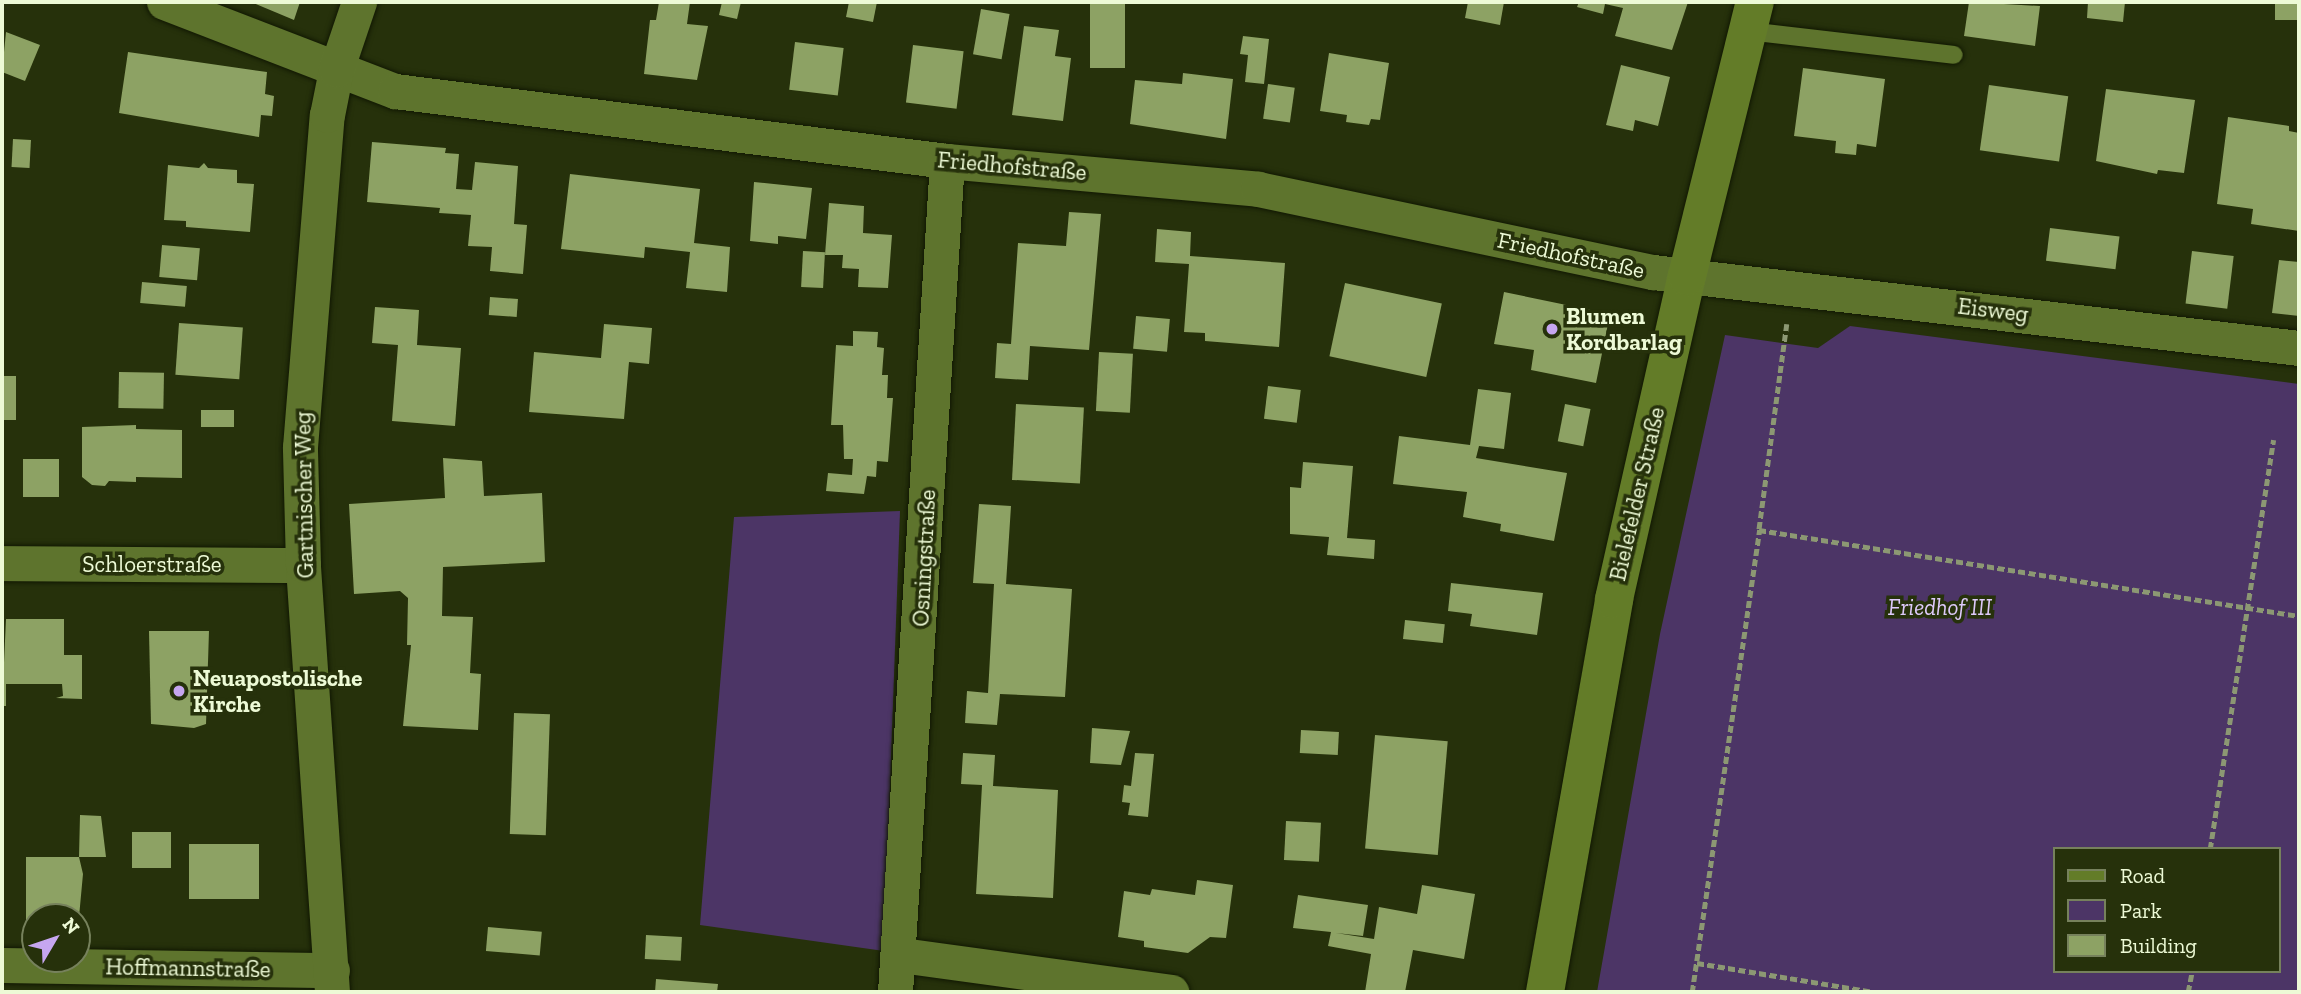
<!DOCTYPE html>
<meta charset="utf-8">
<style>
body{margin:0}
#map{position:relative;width:2301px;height:994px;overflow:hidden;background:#26310b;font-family:"Zilla Slab",serif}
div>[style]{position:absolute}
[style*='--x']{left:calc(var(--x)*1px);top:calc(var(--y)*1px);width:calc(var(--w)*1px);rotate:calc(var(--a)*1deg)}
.green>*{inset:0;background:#4c3566}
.building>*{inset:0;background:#8da264;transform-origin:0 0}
.path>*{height:4.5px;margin-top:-2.25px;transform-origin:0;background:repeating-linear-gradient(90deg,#8c9873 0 7px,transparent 0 10.5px)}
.roads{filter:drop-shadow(0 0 2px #111803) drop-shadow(0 0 2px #111803)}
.lane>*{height:18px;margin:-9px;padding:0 9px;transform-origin:9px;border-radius:9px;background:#5e742d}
.street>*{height:35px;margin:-17.5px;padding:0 17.5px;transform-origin:17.5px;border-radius:17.5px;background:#5e742d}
.secondary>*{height:38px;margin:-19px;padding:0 19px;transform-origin:19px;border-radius:19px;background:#637c28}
.dots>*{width:19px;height:19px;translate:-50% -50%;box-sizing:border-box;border:4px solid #26310b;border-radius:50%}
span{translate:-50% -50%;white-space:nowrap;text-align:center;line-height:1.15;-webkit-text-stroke:7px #26310b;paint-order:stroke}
.street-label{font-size:23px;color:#edfad6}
.poi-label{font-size:23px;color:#edfad6;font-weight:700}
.left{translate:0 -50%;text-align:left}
.park-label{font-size:23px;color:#decafb;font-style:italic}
.frame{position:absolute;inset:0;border:4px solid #edfad6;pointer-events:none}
.legend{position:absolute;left:2053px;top:847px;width:228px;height:126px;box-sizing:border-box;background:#26310b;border:2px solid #76815c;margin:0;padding:9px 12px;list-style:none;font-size:21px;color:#edfad6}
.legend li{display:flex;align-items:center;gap:14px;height:35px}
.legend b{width:35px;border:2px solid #76815c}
.north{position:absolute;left:21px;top:903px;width:70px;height:70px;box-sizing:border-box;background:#26310b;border:2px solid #76815c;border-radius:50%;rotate:51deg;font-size:19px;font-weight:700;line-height:28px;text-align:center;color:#edfad6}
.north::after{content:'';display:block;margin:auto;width:24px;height:32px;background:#c6a6f0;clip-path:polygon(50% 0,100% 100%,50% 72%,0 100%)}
</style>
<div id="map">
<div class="green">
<div style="clip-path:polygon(evenodd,1850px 326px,2299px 384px,2299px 992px,1597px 992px,1660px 634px,1725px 335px,1818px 348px,1850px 326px,2054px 849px,2278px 849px,2278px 971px,2054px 971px,2054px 849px)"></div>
<div style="clip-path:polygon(900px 511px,884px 951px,700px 925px,734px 517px)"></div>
</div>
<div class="building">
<div style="clip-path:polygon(251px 2px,300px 2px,294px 20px)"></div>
<div style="clip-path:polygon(659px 2px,690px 2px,687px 24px,708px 26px,697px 80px,644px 74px,650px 20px,656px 20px)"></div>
<div style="clip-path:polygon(722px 2px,741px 2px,737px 19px,719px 15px)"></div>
<div style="clip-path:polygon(849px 2px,877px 2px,873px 22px,846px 17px)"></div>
<div style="left:1090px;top:2px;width:35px;height:66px"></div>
<div style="clip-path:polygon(1504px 2px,1500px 25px,1465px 18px,1468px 2px)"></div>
<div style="clip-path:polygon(1579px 2px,1688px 2px,1672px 50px,1615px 36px,1623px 8px,1605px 4px,1603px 14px,1577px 7px)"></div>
<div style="clip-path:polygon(1969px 2px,2040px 6px,2035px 46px,1964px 36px)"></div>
<div style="clip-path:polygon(2088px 2px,2125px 2px,2123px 22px,2087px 18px)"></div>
<div style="left:2275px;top:2px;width:24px;height:18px"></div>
<div style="left:981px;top:9px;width:29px;height:46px;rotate:10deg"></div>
<div style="clip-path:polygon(1024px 26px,1059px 30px,1055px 56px,1071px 58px,1063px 121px,1012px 115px)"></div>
<div style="clip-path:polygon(6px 32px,40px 45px,25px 81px,2px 72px)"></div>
<div style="clip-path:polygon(1243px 36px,1269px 39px,1264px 84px,1245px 82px,1248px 55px,1240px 54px)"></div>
<div style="left:795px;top:42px;width:49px;height:48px;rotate:7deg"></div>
<div style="left:913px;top:45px;width:51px;height:58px;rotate:7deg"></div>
<div style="clip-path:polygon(128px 52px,267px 72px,265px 94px,274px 96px,272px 116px,261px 115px,259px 137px,119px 113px)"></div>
<div style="clip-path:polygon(1329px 53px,1389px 63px,1380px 120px,1371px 119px,1369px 125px,1346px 122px,1347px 115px,1320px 111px)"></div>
<div style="clip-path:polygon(1621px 65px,1670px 77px,1658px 126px,1635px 120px,1633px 131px,1606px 125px)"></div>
<div style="clip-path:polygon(1803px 68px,1885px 79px,1876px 147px,1857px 144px,1856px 155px,1835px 153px,1836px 141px,1794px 136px)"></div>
<div style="clip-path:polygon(1183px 73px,1233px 79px,1226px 139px,1130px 124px,1135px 80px,1182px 84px)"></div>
<div style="left:1268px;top:84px;width:27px;height:35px;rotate:8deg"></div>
<div style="left:1989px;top:85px;width:80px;height:66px;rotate:8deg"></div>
<div style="clip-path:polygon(2106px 89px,2195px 100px,2184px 173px,2158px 170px,2157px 174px,2096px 161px)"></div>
<div style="clip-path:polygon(2228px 117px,2289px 126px,2289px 131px,2299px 133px,2299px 231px,2251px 224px,2253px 209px,2217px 204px)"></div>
<div style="left:13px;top:139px;width:18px;height:28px;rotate:3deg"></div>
<div style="clip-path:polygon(372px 142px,446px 148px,445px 153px,459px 154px,456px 189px,472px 190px,475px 162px,518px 166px,514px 224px,527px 225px,523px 274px,490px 271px,492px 247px,468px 246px,471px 215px,439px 213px,440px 208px,367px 202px)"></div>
<div style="clip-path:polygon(204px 163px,208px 168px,237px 170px,237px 183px,254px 184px,250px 232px,186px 227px,186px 221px,164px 220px,168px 165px,199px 168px)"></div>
<div style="clip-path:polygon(570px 174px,700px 189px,694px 243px,730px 247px,727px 292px,686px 288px,690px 252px,645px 247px,644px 258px,561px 249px)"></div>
<div style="clip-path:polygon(754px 182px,812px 188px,806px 239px,778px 236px,778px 244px,750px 241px)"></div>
<div style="clip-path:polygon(829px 203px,864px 206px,863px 233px,892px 235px,888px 288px,858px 287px,859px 269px,842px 268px,843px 255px,825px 255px)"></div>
<div style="clip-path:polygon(1069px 212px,1101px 214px,1089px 350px,1030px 346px,1028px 380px,995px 378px,997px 343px,1011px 344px,1018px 243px,1066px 246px)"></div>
<div style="left:2050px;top:228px;width:70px;height:33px;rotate:7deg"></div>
<div style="clip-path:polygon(1157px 229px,1191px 232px,1190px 256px,1285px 263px,1279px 347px,1205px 341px,1205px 333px,1184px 332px,1189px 264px,1155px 262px)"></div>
<div style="left:162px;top:245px;width:38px;height:32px;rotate:5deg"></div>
<div style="left:803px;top:251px;width:22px;height:36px;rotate:3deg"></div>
<div style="left:2192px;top:251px;width:42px;height:53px;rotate:7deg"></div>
<div style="clip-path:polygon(2279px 260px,2299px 262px,2299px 316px,2272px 313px)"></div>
<div style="left:142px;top:282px;width:45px;height:21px;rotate:5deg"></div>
<div style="left:1345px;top:283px;width:99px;height:75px;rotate:12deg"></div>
<div style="clip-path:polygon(1504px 292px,1610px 314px,1596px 383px,1531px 370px,1534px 350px,1494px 344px)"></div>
<div style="left:490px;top:297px;width:28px;height:18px;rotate:4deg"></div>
<div style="clip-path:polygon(375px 307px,419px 310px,417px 345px,461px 348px,455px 426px,392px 421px,398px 345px,372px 343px)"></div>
<div style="left:1136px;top:316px;width:34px;height:33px;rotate:5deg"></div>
<div style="left:179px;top:323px;width:64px;height:52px;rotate:4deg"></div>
<div style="clip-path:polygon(604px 324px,652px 328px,649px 364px,629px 362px,624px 419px,529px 412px,534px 352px,601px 358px)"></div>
<div style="clip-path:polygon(853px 331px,878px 332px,877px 347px,884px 348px,882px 375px,888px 375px,887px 398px,893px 398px,888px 462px,877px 461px,876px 477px,867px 476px,864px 494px,826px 491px,828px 473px,852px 475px,853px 459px,844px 459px,843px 425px,831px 425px,836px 345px,853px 346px)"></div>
<div style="left:1099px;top:352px;width:34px;height:59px;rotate:3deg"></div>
<div style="left:119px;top:372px;width:45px;height:36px;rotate:1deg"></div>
<div style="left:2px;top:376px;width:14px;height:44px"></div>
<div style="left:1268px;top:386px;width:33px;height:33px;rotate:7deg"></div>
<div style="clip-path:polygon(1478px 389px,1511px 393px,1504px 449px,1479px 446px,1476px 458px,1567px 473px,1554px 541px,1500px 531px,1501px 524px,1463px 517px,1467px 492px,1393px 484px,1399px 436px,1470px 445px)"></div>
<div style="left:1016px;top:404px;width:68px;height:76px;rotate:3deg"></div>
<div style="left:1565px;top:404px;width:26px;height:38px;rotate:11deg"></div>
<div style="left:201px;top:410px;width:33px;height:17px"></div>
<div style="clip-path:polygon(136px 425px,136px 429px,182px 430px,182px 478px,136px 477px,136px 482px,109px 481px,105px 486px,92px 485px,82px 477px,82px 427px)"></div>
<div style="clip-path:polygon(443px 458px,482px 461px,484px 496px,542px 493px,545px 562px,443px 567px,442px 616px,473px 617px,470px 673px,481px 674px,478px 730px,403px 726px,411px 645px,407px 645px,408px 598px,400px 591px,354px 594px,349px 504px,445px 498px)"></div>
<div style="left:23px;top:459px;width:36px;height:38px"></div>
<div style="clip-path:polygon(1303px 462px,1353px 466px,1347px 538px,1375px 540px,1374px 559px,1327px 555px,1329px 537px,1290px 534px,1290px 487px,1301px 488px)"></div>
<div style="clip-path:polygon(979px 504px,1011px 506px,1006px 584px,1072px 589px,1065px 697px,1000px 694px,997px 725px,965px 723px,967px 691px,988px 693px,994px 584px,973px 583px)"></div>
<div style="clip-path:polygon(1451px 583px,1543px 593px,1537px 635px,1470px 626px,1472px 614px,1448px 611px)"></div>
<div style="clip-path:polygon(6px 619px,64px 619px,64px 655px,82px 655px,82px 699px,56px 698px,63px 696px,62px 684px,6px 684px,6px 706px,2px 706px)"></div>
<div style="left:1405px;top:620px;width:40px;height:19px;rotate:6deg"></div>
<div style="clip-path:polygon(149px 631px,209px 631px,206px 724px,194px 728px,151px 724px)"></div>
<div style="left:514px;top:713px;width:36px;height:121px;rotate:2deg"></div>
<div style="clip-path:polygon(1092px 728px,1130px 731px,1121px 765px,1090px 763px)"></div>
<div style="left:1301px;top:730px;width:38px;height:23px;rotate:3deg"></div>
<div style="left:1375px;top:735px;width:73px;height:114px;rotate:5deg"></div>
<div style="clip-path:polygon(963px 753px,995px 755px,993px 786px,1058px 790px,1053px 898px,976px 894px,982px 785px,961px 784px)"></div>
<div style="clip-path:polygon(1135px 753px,1154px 754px,1148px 817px,1128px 815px,1130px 803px,1122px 802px,1124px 785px,1131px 786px)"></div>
<div style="clip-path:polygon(80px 815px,101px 816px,106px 857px,79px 857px,83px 874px,79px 917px,26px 920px,26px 857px,79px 857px)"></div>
<div style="left:1286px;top:821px;width:35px;height:39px;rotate:3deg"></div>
<div style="left:132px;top:832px;width:39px;height:36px"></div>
<div style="left:189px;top:844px;width:70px;height:55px"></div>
<div style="clip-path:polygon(1197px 880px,1233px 885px,1226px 938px,1210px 937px,1188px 953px,1144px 947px,1144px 941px,1118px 937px,1124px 891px,1150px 895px,1152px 889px,1195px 895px)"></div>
<div style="clip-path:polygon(1422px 885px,1475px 894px,1464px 959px,1413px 950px,1405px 992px,1365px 992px,1371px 954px,1328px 946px,1331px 932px,1293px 928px,1298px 895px,1368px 905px,1363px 936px,1336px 933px,1374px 939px,1379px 907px,1417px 914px)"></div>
<div style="left:488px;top:927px;width:54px;height:24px;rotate:5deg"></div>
<div style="left:646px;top:935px;width:36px;height:24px;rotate:3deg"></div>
<div style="clip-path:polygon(656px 979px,718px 984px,717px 992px,655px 992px)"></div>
</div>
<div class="path">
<div style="--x:1787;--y:324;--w:208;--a:97.7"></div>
<div style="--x:1759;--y:530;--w:547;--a:9.05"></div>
<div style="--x:2210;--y:849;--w:414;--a:-81.2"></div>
<div style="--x:1697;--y:963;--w:179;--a:9.3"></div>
<div style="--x:1692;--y:992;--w:467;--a:-81.7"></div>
<div style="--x:2188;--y:992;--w:21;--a:-79"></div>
</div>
<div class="roads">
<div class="lane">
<div style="--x:1748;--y:31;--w:207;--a:6.6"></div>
</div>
<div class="street">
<div style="--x:164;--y:2;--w:248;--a:21.1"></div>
<div style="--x:395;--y:91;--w:556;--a:7.23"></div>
<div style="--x:947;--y:161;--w:312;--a:5.1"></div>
<div style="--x:1258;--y:189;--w:404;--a:11.9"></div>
<div style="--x:1653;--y:272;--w:650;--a:6.71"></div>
<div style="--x:2;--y:563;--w:301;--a:0.4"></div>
<div style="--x:901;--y:955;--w:273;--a:7.8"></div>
<div style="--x:2;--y:965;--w:330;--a:0.9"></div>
<div style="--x:332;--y:992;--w:428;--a:-93.9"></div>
<div style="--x:303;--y:565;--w:118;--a:-91.5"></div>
<div style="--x:300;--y:447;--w:333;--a:-85.4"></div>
<div style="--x:327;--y:115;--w:46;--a:-78.7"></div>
<div style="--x:336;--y:70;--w:72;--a:-71.3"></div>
<div style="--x:895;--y:992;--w:833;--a:-86.42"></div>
</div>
<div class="secondary">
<div style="--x:1545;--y:992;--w:399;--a:-80"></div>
<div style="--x:1614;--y:599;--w:331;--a:-77.3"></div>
<div style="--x:1687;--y:276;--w:282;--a:-76.1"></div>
</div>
</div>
<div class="dots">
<div style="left:1552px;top:329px;background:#c6a6f0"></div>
<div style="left:179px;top:691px;background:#c6a6f0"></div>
</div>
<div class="street-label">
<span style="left:1012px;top:166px;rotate:5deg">Friedhofstraße</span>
<span style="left:1571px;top:255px;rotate:12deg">Friedhofstraße</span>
<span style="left:1993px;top:310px;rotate:7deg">Eisweg</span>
<span style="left:1637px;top:494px;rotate:-77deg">Bielefelder Straße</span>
<span style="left:304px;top:495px;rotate:-91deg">Gartnischer Weg</span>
<span style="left:924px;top:558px;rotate:-87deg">Osningstraße</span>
<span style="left:152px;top:564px">Schloerstraße</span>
<span style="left:188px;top:968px;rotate:1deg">Hoffmannstraße</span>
</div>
<div class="poi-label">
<span class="left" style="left:1566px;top:329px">Blumen<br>Kordbarlag</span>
<span class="left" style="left:193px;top:691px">Neuapostolische<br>Kirche</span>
</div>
<div class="park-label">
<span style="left:1940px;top:607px">Friedhof III</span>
</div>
<div class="frame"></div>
<ul class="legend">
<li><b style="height:9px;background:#637c28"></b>Road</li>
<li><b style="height:19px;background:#4c3566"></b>Park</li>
<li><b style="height:19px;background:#8da264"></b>Building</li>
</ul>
<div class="north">N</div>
</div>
